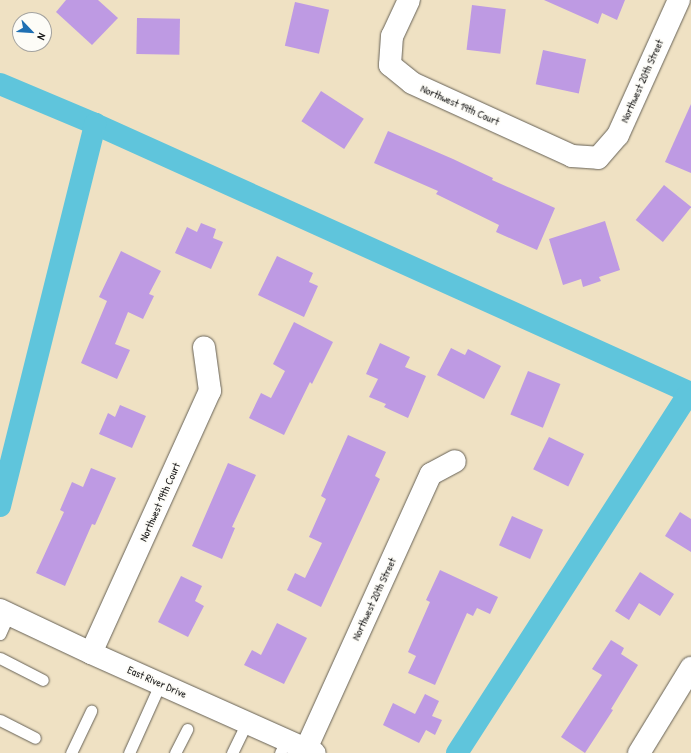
<!DOCTYPE html>
<style>
body{margin:0}
#map{position:relative;width:691px;height:753px;overflow:hidden;background:#efe1c3;font-family:"Patrick Hand",sans-serif}
div>[style]{position:absolute}
[style*='--x']{left:calc(var(--x)*1px);top:calc(var(--y)*1px);width:calc(var(--w)*1px);rotate:calc(var(--a)*1deg)}
.canal>*{height:22px;margin:-11px;padding:0 11px;transform-origin:11px;border-radius:11px;background:#5fc5dc}
.building>*{inset:0;background:#be9ae3;transform-origin:0 0}
.roads{filter:drop-shadow(0 0 1px #666156) drop-shadow(0 0 1px #666156)}
.service>*{height:11px;margin:-5.5px;padding:0 5.5px;transform-origin:5.5px;border-radius:5.5px;background:#fff}
.minor>*{height:22px;margin:-11px;padding:0 11px;transform-origin:11px;border-radius:11px;background:#fff}
span{translate:-50% -50%;white-space:nowrap;text-align:center;line-height:1.15;-webkit-text-stroke:3.5px #fdfcf7;paint-order:stroke}
.street-label{font-size:11px;color:#1c1c1c}
.north{position:absolute;left:12px;top:12px;width:40px;height:40px;box-sizing:border-box;background:#fdfcf7;border:1px solid #a3a29f;border-radius:50%;rotate:115deg;font-size:11px;font-weight:700;line-height:16px;text-align:center;color:#1c1c1c}
.north::after{content:'';display:block;margin:auto;width:14px;height:18px;background:#1f6fb2;clip-path:polygon(50% 0,100% 100%,50% 72%,0 100%)}
</style>
<div id="map">
<div class="canal">
<div style="--x:0;--y:84;--w:103;--a:22.8"></div>
<div style="--x:95;--y:124;--w:654;--a:24.29"></div>
<div style="--x:0;--y:506;--w:394;--a:-76"></div>
<div style="--x:457;--y:753;--w:428;--a:-57.2"></div>
</div>
<div class="building">
<div style="clip-path:polygon(66px 0,98px 0,118px 18px,92px 45px,56px 12px)"></div>
<div style="clip-path:polygon(544px 0,625px 0,617px 20px,602px 13px,598px 24px)"></div>
<div style="left:295px;top:2px;width:35px;height:45px;rotate:13deg"></div>
<div style="left:472px;top:5px;width:34px;height:45px;rotate:7deg"></div>
<div style="left:137px;top:18px;width:43px;height:36px;rotate:1deg"></div>
<div style="left:543px;top:50px;width:44px;height:35px;rotate:12deg"></div>
<div style="left:321px;top:91px;width:51px;height:36px;rotate:33deg"></div>
<div style="clip-path:polygon(691px 104px,691px 173px,665px 162px)"></div>
<div style="clip-path:polygon(388px 131px,453px 159px,493px 178px,492px 180px,555px 208px,537px 250px,496px 232px,499px 225px,436px 194px,438px 191px,374px 163px)"></div>
<div style="left:664px;top:185px;width:35px;height:45px;rotate:39deg"></div>
<div style="clip-path:polygon(605px 221px,620px 270px,599px 277px,601px 281px,583px 287px,581px 279px,563px 285px,549px 239px)"></div>
<div style="clip-path:polygon(201px 223px,216px 229px,213px 238px,223px 242px,211px 269px,175px 253px,187px 227px,197px 232px)"></div>
<div style="clip-path:polygon(121px 251px,161px 271px,149px 294px,154px 296px,143px 319px,128px 312px,115px 344px,130px 350px,117px 379px,81px 363px,107px 301px,99px 297px)"></div>
<div style="clip-path:polygon(277px 256px,313px 273px,309px 282px,318px 286px,304px 317px,258px 295px)"></div>
<div style="clip-path:polygon(294px 322px,333px 342px,312px 384px,310px 382px,284px 435px,249px 418px,261px 393px,271px 398px,285px 371px,273px 364px)"></div>
<div style="clip-path:polygon(380px 343px,410px 357px,405px 367px,426px 376px,408px 418px,384px 407px,386px 404px,369px 397px,378px 379px,366px 374px)"></div>
<div style="clip-path:polygon(451px 348px,465px 355px,468px 349px,501px 366px,484px 399px,437px 375px)"></div>
<div style="left:528px;top:371px;width:35px;height:47px;rotate:22deg"></div>
<div style="clip-path:polygon(120px 405px,146px 416px,132px 448px,99px 434px,108px 413px,115px 417px)"></div>
<div style="clip-path:polygon(348px 435px,386px 452px,375px 476px,380px 479px,321px 607px,287px 590px,295px 573px,305px 578px,322px 543px,309px 537px,326px 499px,321px 496px)"></div>
<div style="left:549px;top:437px;width:39px;height:36px;rotate:26deg"></div>
<div style="clip-path:polygon(228px 463px,256px 475px,232px 527px,235px 528px,222px 559px,192px 546px)"></div>
<div style="clip-path:polygon(91px 468px,116px 478px,95px 525px,92px 524px,65px 586px,36px 573px,64px 512px,60px 510px,72px 482px,83px 487px)"></div>
<div style="clip-path:polygon(680px 512px,691px 519px,691px 552px,665px 536px)"></div>
<div style="left:512px;top:516px;width:34px;height:32px;rotate:24deg"></div>
<div style="clip-path:polygon(440px 570px,498px 597px,490px 614px,477px 608px,473px 616px,467px 613px,435px 685px,408px 673px,416px 656px,408px 652px,430px 602px,426px 600px)"></div>
<div style="clip-path:polygon(640px 572px,674px 594px,660px 616px,639px 603px,629px 620px,615px 611px)"></div>
<div style="clip-path:polygon(181px 576px,202px 586px,195px 601px,204px 606px,188px 637px,158px 622px)"></div>
<div style="clip-path:polygon(277px 623px,307px 638px,284px 684px,244px 665px,252px 650px,261px 655px)"></div>
<div style="clip-path:polygon(611px 640px,624px 648px,621px 654px,638px 665px,611px 709px,613px 710px,585px 753px,561px 737px,602px 675px,592px 669px)"></div>
<div style="clip-path:polygon(425px 694px,439px 701px,432px 716px,442px 720px,435px 735px,426px 730px,419px 743px,383px 725px,393px 703px,415px 714px)"></div>
</div>
<div class="roads">
<div class="service">
<div style="--x:0;--y:634;--w:22;--a:-66"></div>
<div style="--x:0;--y:658;--w:48;--a:27.1"></div>
<div style="--x:0;--y:720;--w:39;--a:27"></div>
<div style="--x:71;--y:753;--w:47;--a:-64.5"></div>
<div style="--x:129;--y:753;--w:76;--a:-65.8"></div>
<div style="--x:175;--y:753;--w:27;--a:-63"></div>
<div style="--x:232;--y:753;--w:34;--a:-64"></div>
<div style="--x:280;--y:753;--w:14;--a:-65"></div>
</div>
<div class="minor">
<div style="--x:409;--y:0;--w:40;--a:115"></div>
<div style="--x:392;--y:36;--w:29;--a:94"></div>
<div style="--x:390;--y:65;--w:28;--a:39"></div>
<div style="--x:412;--y:83;--w:176;--a:24.5"></div>
<div style="--x:572;--y:156;--w:26;--a:4"></div>
<div style="--x:598;--y:158;--w:30;--a:-49"></div>
<div style="--x:618;--y:135;--w:148;--a:-65.7"></div>
<div style="--x:0;--y:610;--w:101;--a:25.3"></div>
<div style="--x:91;--y:653;--w:245;--a:24.1"></div>
<div style="--x:91;--y:653;--w:288;--a:-65.6"></div>
<div style="--x:210;--y:391;--w:44;--a:-97.8"></div>
<div style="--x:306;--y:749;--w:302;--a:-65.6"></div>
<div style="--x:431;--y:474;--w:27;--a:-28"></div>
<div style="--x:639;--y:753;--w:100;--a:-58.5"></div>
</div>
</div>
<div class="street-label">
<span style="left:642px;top:81px;rotate:-66deg">Northwest 20th Street</span>
<span style="left:460px;top:105px;rotate:24deg">Northwest 19th Court</span>
<span style="left:160px;top:502px;rotate:-66deg">Northwest 19th Court</span>
<span style="left:374px;top:599px;rotate:-65deg">Northwest 20th Street</span>
<span style="left:157px;top:682px;rotate:24deg">East River Drive</span>
</div>
<div class="north">N</div>
</div>
